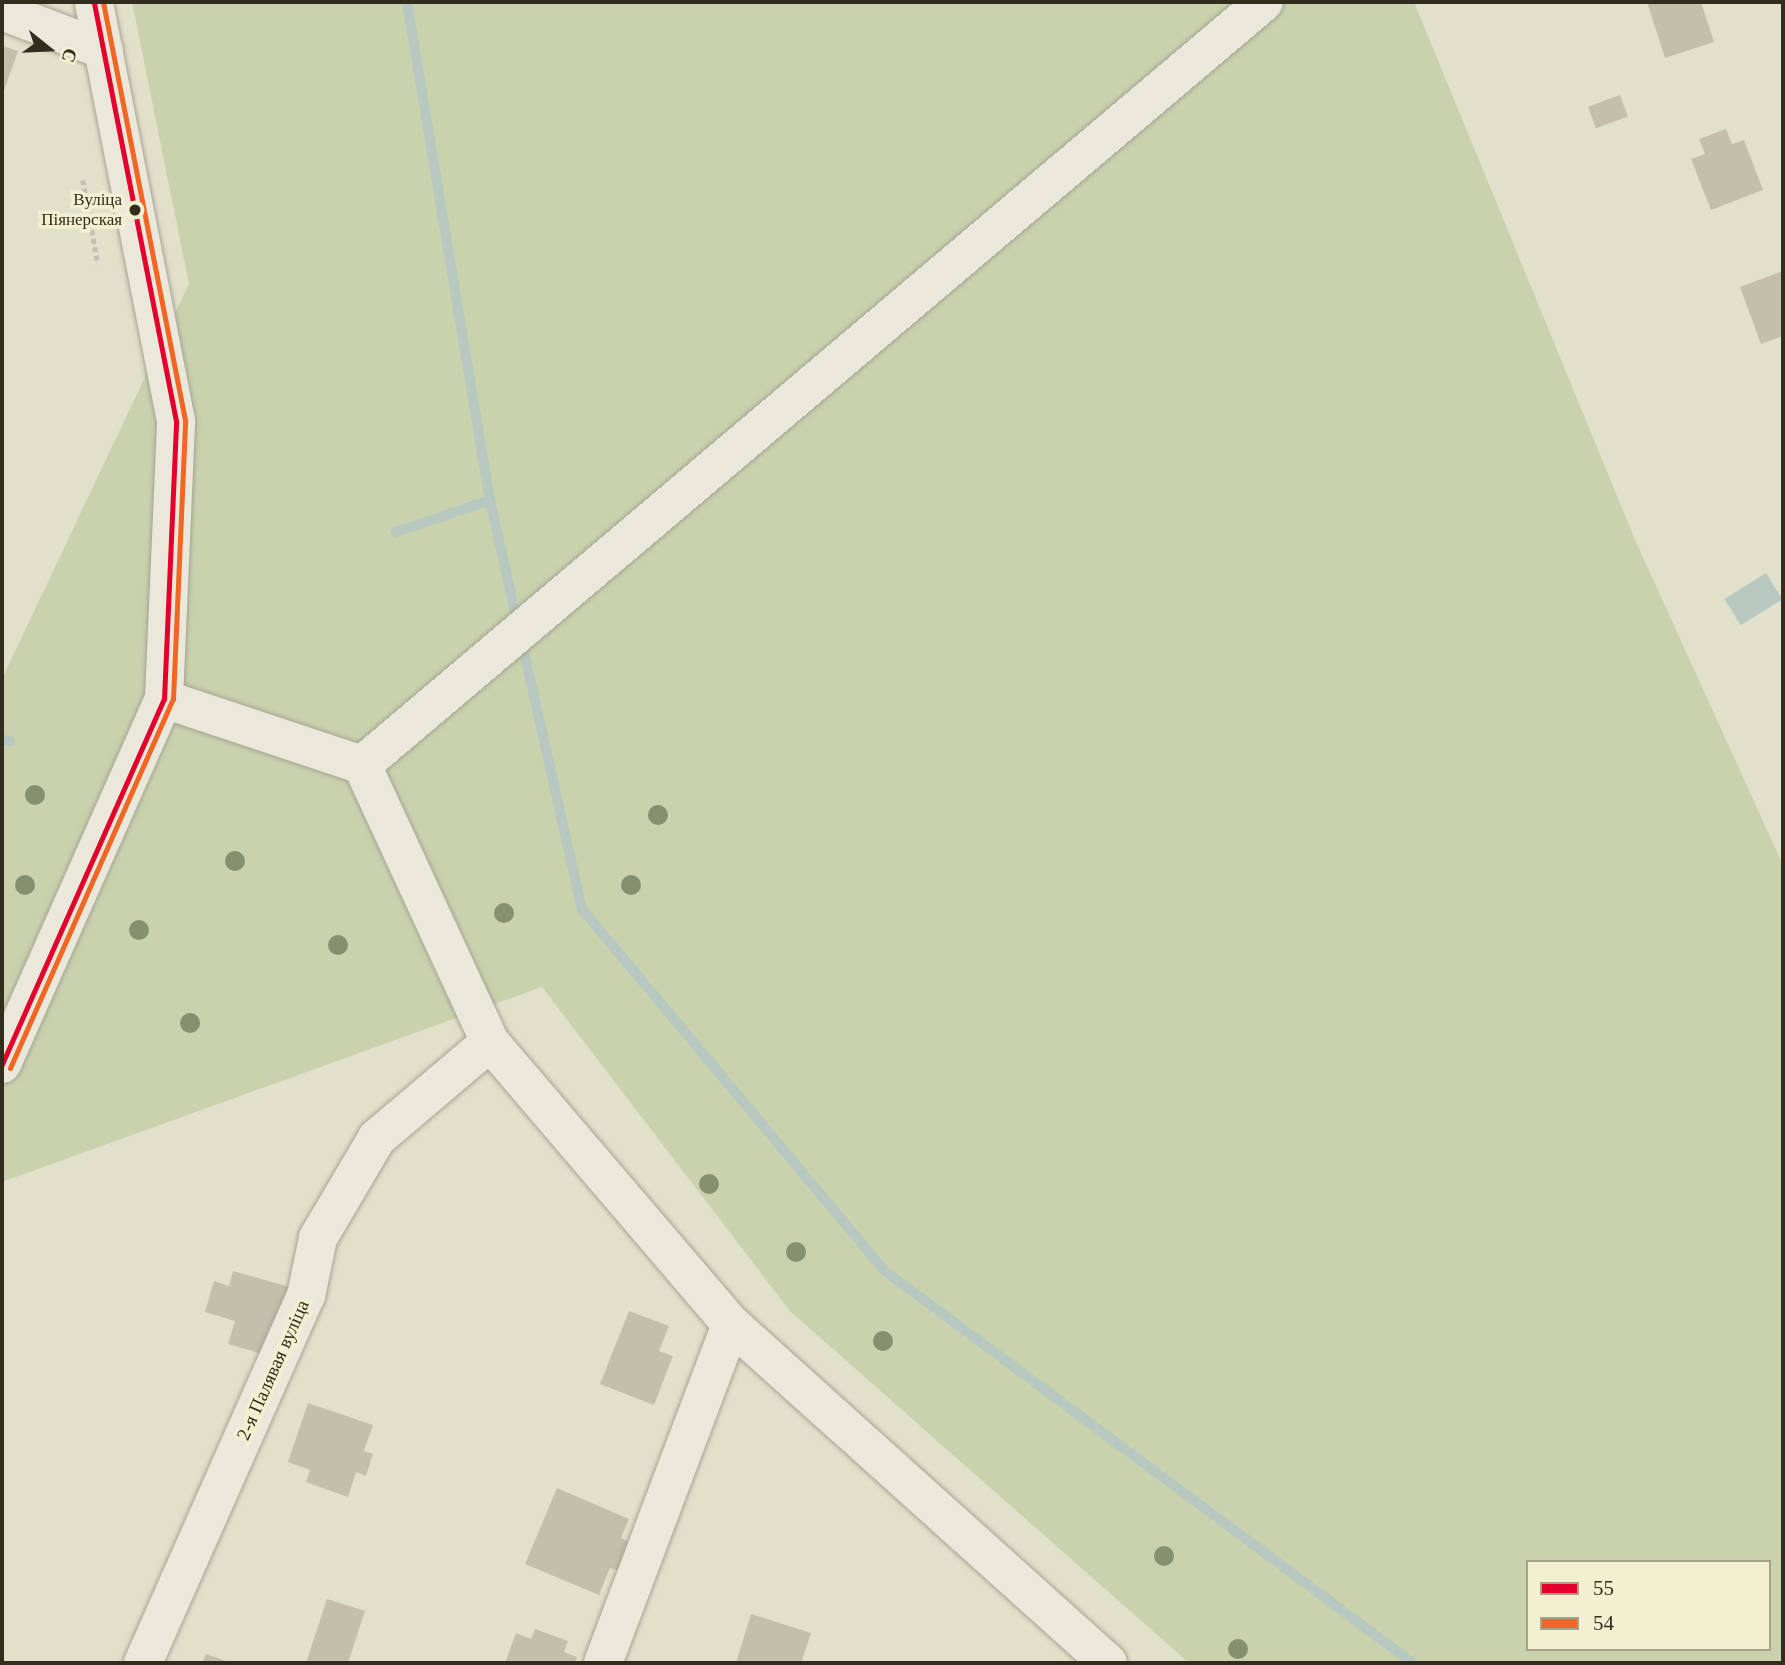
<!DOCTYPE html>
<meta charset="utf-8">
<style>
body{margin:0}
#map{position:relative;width:1785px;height:1665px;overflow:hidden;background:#e1e0ca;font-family:"Times New Roman",serif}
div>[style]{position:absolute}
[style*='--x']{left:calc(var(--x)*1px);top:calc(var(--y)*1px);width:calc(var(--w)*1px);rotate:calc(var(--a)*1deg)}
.green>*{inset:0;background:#c9d2ad}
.water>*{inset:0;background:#b6c8c0;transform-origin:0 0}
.stream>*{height:10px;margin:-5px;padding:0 5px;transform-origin:5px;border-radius:5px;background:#b6c8c0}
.building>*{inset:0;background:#c4bfab;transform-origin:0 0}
.path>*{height:4.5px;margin-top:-2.25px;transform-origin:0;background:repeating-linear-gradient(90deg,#c2c0b3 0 5px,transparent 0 8.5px)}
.roads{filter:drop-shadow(0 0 2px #a6a494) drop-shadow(0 0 2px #a6a494)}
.minor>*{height:38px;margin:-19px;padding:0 19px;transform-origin:19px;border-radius:19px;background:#eae8db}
.bus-1>*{height:5px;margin:-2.5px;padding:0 2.5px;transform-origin:2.5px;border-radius:2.5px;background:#e4002b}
.bus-2>*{height:5px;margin:-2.5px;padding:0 2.5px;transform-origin:2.5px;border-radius:2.5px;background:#f26522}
.trees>*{width:20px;height:20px;margin:-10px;border-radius:50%;background:#85906f}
.dots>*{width:19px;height:19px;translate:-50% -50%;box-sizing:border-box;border:4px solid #f2f0d0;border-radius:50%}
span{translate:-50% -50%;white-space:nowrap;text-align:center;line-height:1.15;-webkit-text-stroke:7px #f2f0d0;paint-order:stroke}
.bus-label{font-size:17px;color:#332d1d}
.right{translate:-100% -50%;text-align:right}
.street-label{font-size:19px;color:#332d1d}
.frame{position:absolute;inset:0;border:4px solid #332d1d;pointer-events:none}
.legend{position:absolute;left:1526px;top:1560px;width:245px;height:91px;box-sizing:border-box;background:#f2f0d0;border:2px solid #a6a288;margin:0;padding:9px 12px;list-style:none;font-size:21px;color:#332d1d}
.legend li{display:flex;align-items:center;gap:14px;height:35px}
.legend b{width:35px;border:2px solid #a6a288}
.north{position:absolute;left:14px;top:14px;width:70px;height:70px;-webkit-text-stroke:5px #f2f0d0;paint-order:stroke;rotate:108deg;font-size:19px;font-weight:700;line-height:28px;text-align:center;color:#332d1d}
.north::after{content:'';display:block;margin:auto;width:24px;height:32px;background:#332d1d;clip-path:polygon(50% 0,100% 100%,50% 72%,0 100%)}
</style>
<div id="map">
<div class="green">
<div style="clip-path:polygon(evenodd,132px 2px,1414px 2px,1636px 542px,1783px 865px,1783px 1663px,1189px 1663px,790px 1311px,542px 987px,2px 1182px,2px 679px,189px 284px,132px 2px,1528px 1562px,1769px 1562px,1769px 1649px,1528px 1649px,1528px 1562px)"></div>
</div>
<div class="water">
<div style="left:1766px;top:573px;width:31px;height:49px;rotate:58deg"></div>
</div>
<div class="stream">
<div style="--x:407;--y:2;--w:505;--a:80.54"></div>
<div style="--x:490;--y:500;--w:124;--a:77.4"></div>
<div style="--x:396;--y:532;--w:99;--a:-18.8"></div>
<div style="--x:522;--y:643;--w:273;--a:77.3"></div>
<div style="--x:582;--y:909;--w:472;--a:50.1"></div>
<div style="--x:885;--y:1271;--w:658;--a:36.59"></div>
<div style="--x:2;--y:740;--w:8;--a:7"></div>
</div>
<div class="building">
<div style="clip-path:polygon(1647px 2px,1701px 2px,1714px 42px,1665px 58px)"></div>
<div style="clip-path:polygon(2px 46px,18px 51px,2px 96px)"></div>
<div style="left:1620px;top:95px;width:23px;height:34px;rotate:70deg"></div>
<div style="clip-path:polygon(1726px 129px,1732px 144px,1744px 140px,1763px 190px,1711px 210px,1691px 159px,1705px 154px,1699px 139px)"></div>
<div style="clip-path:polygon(1783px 271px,1783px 336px,1761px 344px,1740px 287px)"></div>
<div style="clip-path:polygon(233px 1271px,290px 1287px,270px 1356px,228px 1344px,235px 1321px,205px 1312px,214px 1281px,229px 1286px)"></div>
<div style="clip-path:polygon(629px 1311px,669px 1326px,659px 1351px,673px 1356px,654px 1405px,600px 1384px)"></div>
<div style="clip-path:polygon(308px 1403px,373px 1425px,364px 1451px,373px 1454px,366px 1476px,356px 1472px,348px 1497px,306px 1482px,310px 1470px,288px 1462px)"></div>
<div style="clip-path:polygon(557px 1488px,629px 1519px,621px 1538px,634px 1544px,622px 1572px,610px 1568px,599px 1595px,525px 1564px)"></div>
<div style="clip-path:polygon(327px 1599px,365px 1611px,348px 1663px,306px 1663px)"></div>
<div style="clip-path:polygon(751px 1614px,811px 1633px,801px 1663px,736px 1663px)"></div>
<div style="clip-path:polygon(535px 1629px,568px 1641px,564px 1652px,577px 1657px,575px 1663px,505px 1663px,516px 1633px,531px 1639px)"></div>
<div style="clip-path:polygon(206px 1654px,232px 1663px,202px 1663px)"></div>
</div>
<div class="path">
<div style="--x:83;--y:180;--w:85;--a:79.9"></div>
</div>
<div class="roads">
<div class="minor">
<div style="--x:2;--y:11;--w:109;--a:20.9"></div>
<div style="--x:164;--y:699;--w:209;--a:18.4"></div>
<div style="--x:362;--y:765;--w:1181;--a:-40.23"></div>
<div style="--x:362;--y:765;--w:305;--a:65.2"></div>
<div style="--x:490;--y:1042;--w:371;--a:49.5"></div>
<div style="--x:731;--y:1324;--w:507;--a:41.96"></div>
<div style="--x:2;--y:1064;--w:399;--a:-66.1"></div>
<div style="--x:164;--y:699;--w:278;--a:-87.5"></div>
<div style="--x:176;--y:421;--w:427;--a:-101.1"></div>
<div style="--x:143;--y:1663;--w:402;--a:-66.1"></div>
<div style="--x:306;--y:1296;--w:59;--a:-78.3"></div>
<div style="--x:318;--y:1238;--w:116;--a:-59.5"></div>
<div style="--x:377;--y:1138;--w:148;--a:-40.3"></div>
<div style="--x:603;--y:1663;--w:362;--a:-69.3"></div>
</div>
</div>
<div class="bus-1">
<div style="--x:2;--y:1064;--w:399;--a:-66.1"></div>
<div style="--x:164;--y:699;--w:278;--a:-87.5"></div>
<div style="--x:176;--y:421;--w:427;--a:-101.1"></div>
</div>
<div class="bus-2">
<div style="--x:10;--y:1068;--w:403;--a:-66.2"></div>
<div style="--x:173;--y:699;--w:279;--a:-87.5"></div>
<div style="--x:185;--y:420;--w:426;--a:-101.1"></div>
</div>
<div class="trees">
<div style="left:35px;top:795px"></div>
<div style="left:658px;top:815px"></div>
<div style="left:235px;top:861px"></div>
<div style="left:25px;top:885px"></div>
<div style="left:631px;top:885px"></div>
<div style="left:504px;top:913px"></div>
<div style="left:139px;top:930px"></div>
<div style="left:338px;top:945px"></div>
<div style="left:190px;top:1023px"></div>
<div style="left:709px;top:1184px"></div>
<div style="left:796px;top:1252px"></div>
<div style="left:883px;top:1341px"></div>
<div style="left:1164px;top:1556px"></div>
<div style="left:1238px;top:1649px"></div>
</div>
<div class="dots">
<div style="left:135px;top:210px;background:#332d1d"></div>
</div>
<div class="bus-label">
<span class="right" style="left:122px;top:210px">Вуліца<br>Піянерская</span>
</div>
<div class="street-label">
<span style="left:273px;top:1370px;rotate:-66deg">2-я Палявая вуліца</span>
</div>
<div class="frame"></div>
<ul class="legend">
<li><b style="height:9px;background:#e4002b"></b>55</li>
<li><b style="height:9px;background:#f26522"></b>54</li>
</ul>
<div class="north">С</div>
</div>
